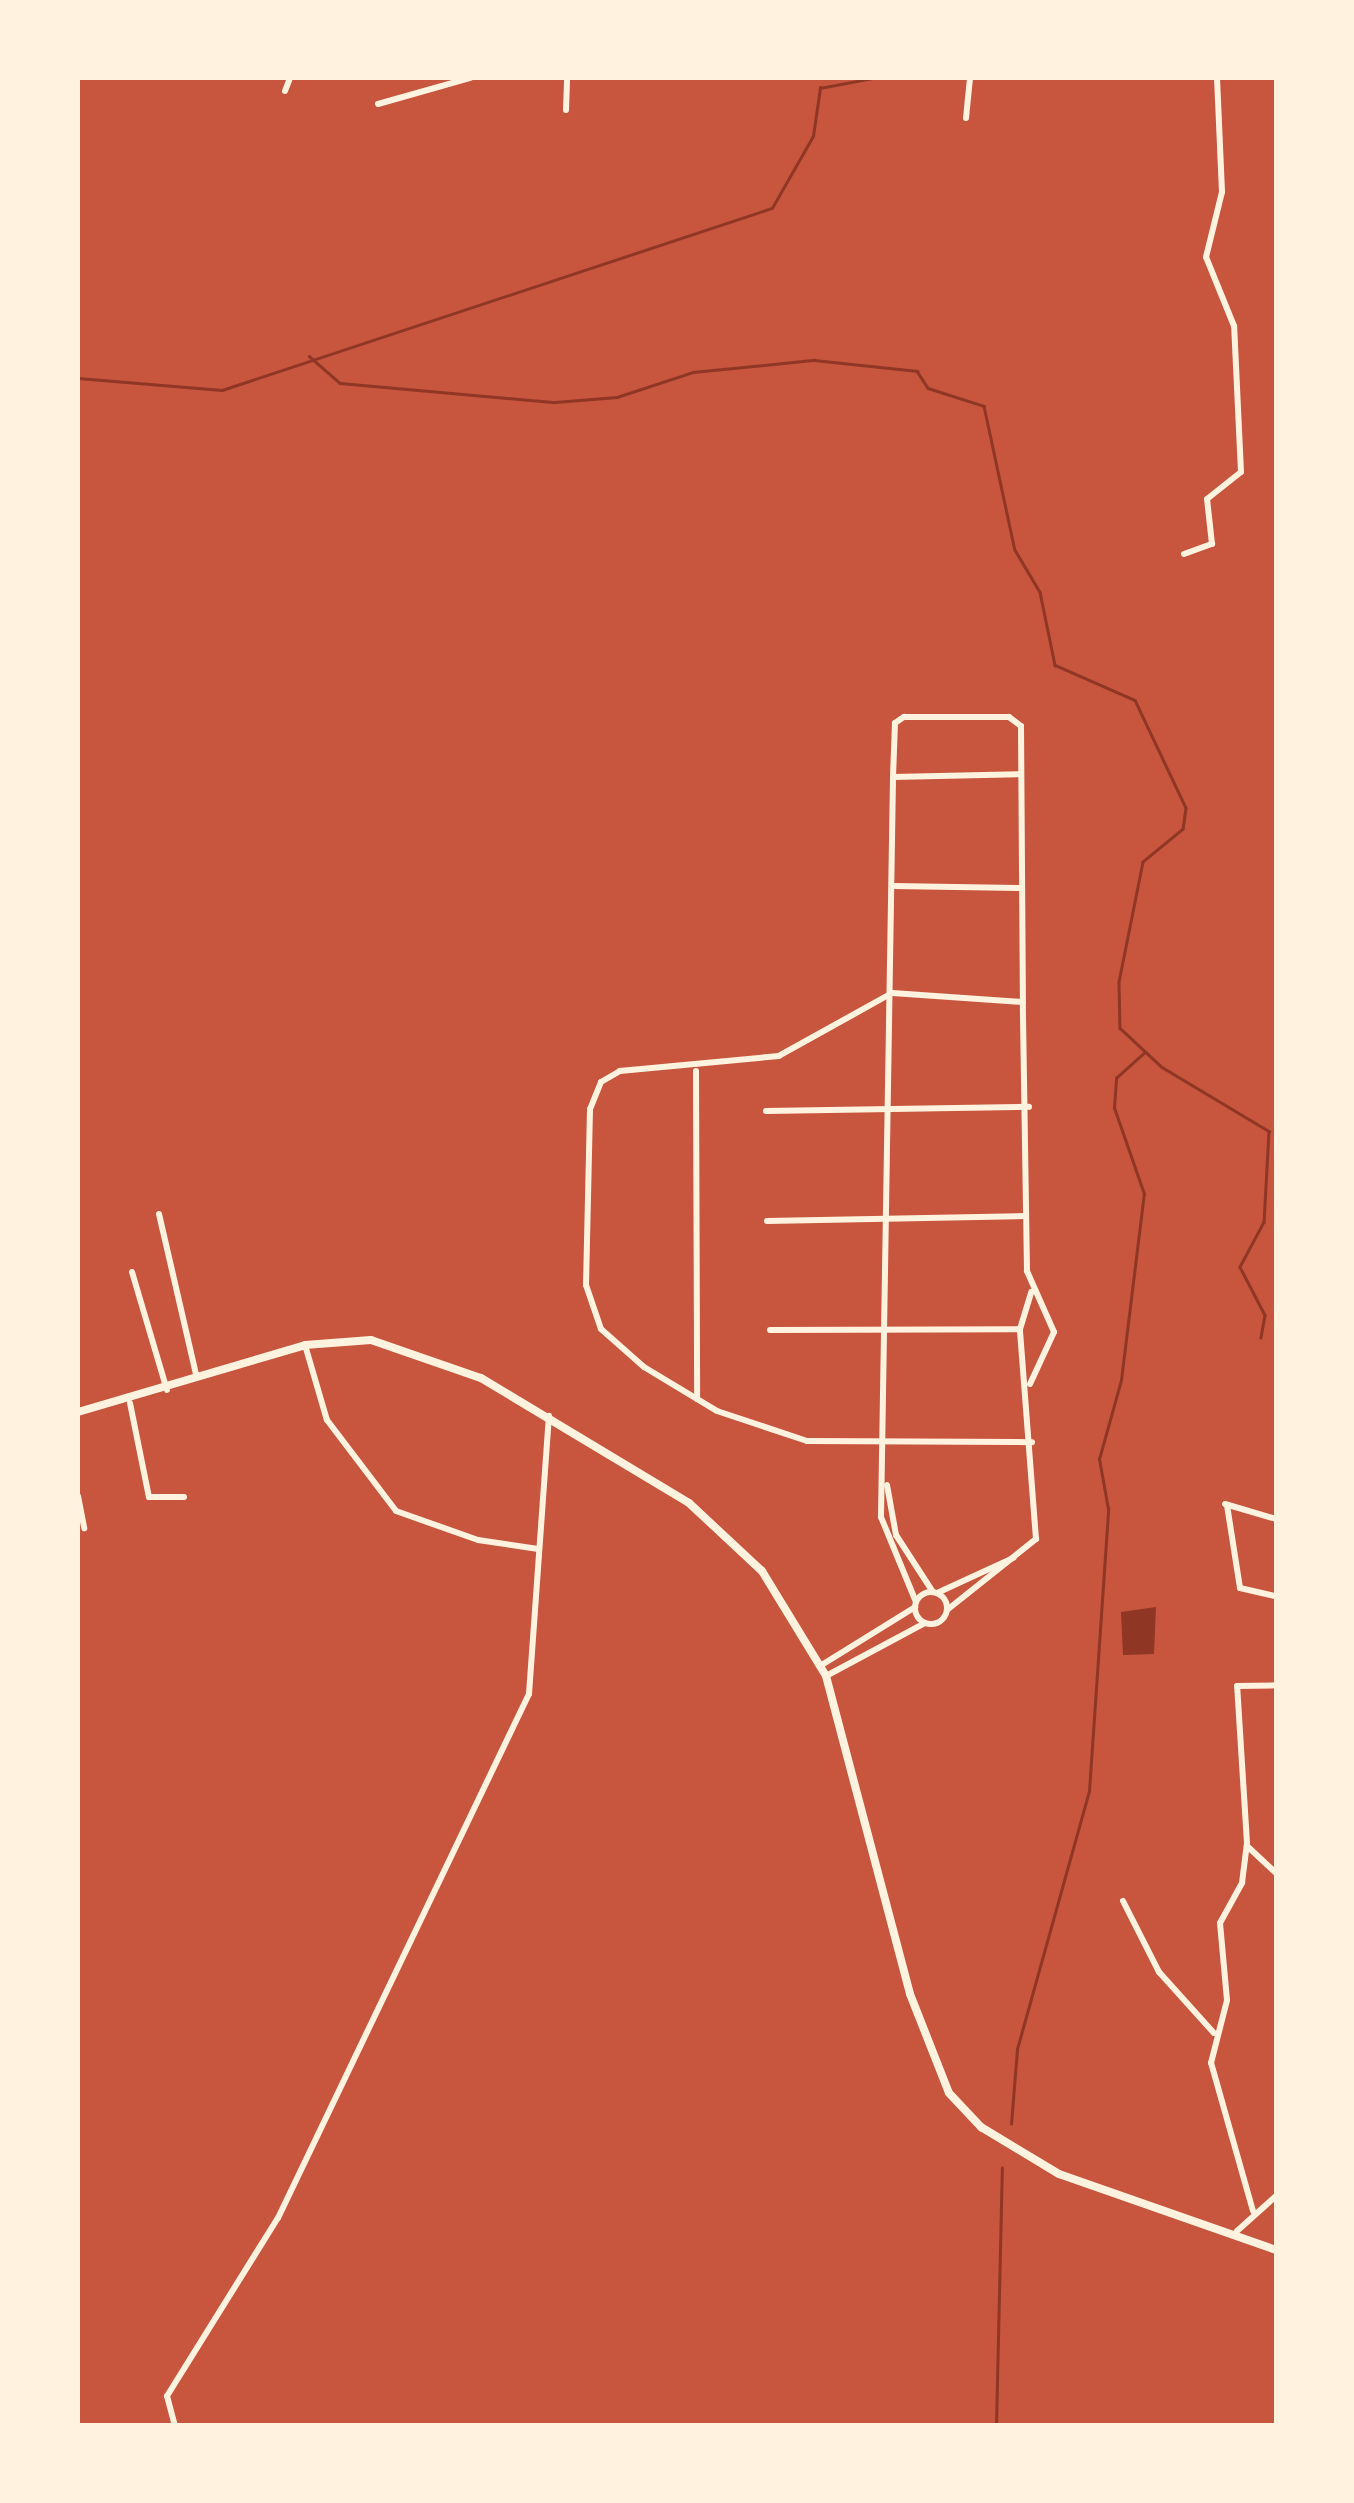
<!DOCTYPE html>
<style>
body{margin:0}
#map{position:relative;width:1354px;height:2503px;overflow:hidden;background:#c8553d;font-family:"Zilla Slab",serif}
div>[style]{position:absolute}
[style*='--x']{left:calc(var(--x)*1px);top:calc(var(--y)*1px);width:calc(var(--w)*1px);rotate:calc(var(--a)*1deg)}
.water>*{inset:0;background:#8f3625}
.stream>*{height:2.5px;margin:-1.25px;padding:0 1.25px;transform-origin:1.25px;border-radius:1.25px;background:#8f3625}
.minor>*{height:6px;margin:-3px;padding:0 3px;transform-origin:3px;border-radius:3px;background:#fff3e0}
.minor>.ring{margin:-3px;padding:0;box-sizing:content-box;background:none;border:6px solid #fff3e0;border-radius:50%}
.tertiary>*{height:8px;margin:-4px;padding:0 4px;transform-origin:4px;border-radius:4px;background:#fff3e0}
span{translate:-50% -50%;white-space:nowrap;text-align:center;line-height:1.15;-webkit-text-stroke:10px #fff3e0;paint-order:stroke}
.frame{position:absolute;inset:0;border:80px solid #fff3e0;pointer-events:none}
</style>
<div id="map">
<div class="water">
<div style="clip-path:polygon(1156px 1607px,1154px 1654px,1123px 1655px,1121px 1612px)"></div>
</div>
<div class="stream">
<div style="--x:309;--y:356;--w:41;--a:41.1"></div>
<div style="--x:340;--y:383;--w:216;--a:5.1"></div>
<div style="--x:555;--y:402;--w:62;--a:-4.6"></div>
<div style="--x:617;--y:397;--w:80;--a:-18.2"></div>
<div style="--x:693;--y:372;--w:122;--a:-5.7"></div>
<div style="--x:814;--y:360;--w:104;--a:6.1"></div>
<div style="--x:917;--y:371;--w:20;--a:57"></div>
<div style="--x:928;--y:388;--w:59;--a:17.8"></div>
<div style="--x:984;--y:406;--w:147;--a:77.9"></div>
<div style="--x:1015;--y:550;--w:49;--a:59.2"></div>
<div style="--x:1040;--y:592;--w:75;--a:78.4"></div>
<div style="--x:1055;--y:665;--w:87;--a:23.6"></div>
<div style="--x:1135;--y:700;--w:119;--a:64.7"></div>
<div style="--x:1186;--y:808;--w:21;--a:98"></div>
<div style="--x:1183;--y:829;--w:52;--a:140.5"></div>
<div style="--x:1143;--y:862;--w:122;--a:101.3"></div>
<div style="--x:1119;--y:982;--w:46;--a:88.8"></div>
<div style="--x:1120;--y:1028;--w:57;--a:42.9"></div>
<div style="--x:1162;--y:1067;--w:125;--a:30.9"></div>
<div style="--x:1269;--y:1131;--w:91;--a:93.1"></div>
<div style="--x:1264;--y:1222;--w:51;--a:118.1"></div>
<div style="--x:1240;--y:1267;--w:54;--a:62.5"></div>
<div style="--x:1265;--y:1315;--w:23;--a:100"></div>
<div style="--x:78;--y:378;--w:144;--a:4.8"></div>
<div style="--x:222;--y:390;--w:579;--a:-18.31"></div>
<div style="--x:772;--y:208;--w:83;--a:-60.3"></div>
<div style="--x:813;--y:136;--w:49;--a:-81.7"></div>
<div style="--x:820;--y:88;--w:54;--a:-10.7"></div>
<div style="--x:1011;--y:2124;--w:75;--a:-85.4"></div>
<div style="--x:1017;--y:2049;--w:268;--a:-74.4"></div>
<div style="--x:1089;--y:1791;--w:283;--a:-86.1"></div>
<div style="--x:1108;--y:1509;--w:51;--a:-100.2"></div>
<div style="--x:1099;--y:1459;--w:82;--a:-74.4"></div>
<div style="--x:1121;--y:1380;--w:187;--a:-83"></div>
<div style="--x:1144;--y:1194;--w:91;--a:-109.2"></div>
<div style="--x:1114;--y:1108;--w:30;--a:-86"></div>
<div style="--x:1116;--y:1078;--w:39;--a:-42"></div>
<div style="--x:996;--y:2426;--w:258;--a:-88.7"></div>
</div>
<div class="minor">
<div style="--x:285;--y:91;--w:14;--a:-69"></div>
<div style="--x:378;--y:104;--w:96;--a:-15.8"></div>
<div style="--x:566;--y:110;--w:32;--a:-88"></div>
<div style="--x:966;--y:118;--w:40;--a:-84.3"></div>
<div style="--x:1184;--y:554;--w:30;--a:-20"></div>
<div style="--x:1212;--y:544;--w:45;--a:-96.3"></div>
<div style="--x:1207;--y:499;--w:43;--a:-38.5"></div>
<div style="--x:1241;--y:472;--w:146;--a:-92.7"></div>
<div style="--x:1234;--y:326;--w:74;--a:-112.1"></div>
<div style="--x:1206;--y:257;--w:67;--a:-76.2"></div>
<div style="--x:1222;--y:192;--w:114;--a:-92.5"></div>
<div style="--x:893;--y:777;--w:128;--a:-1.3"></div>
<div style="--x:893;--y:886;--w:127;--a:0.9"></div>
<div style="--x:696;--y:1071;--w:328;--a:89.8"></div>
<div style="--x:766;--y:1111;--w:263;--a:-0.9"></div>
<div style="--x:159;--y:1214;--w:168;--a:77"></div>
<div style="--x:767;--y:1221;--w:258;--a:-1.1"></div>
<div style="--x:132;--y:1272;--w:123;--a:73.5"></div>
<div style="--x:770;--y:1330;--w:250;--a:-0.2"></div>
<div style="--x:305;--y:1345;--w:78;--a:73.7"></div>
<div style="--x:327;--y:1420;--w:114;--a:52.8"></div>
<div style="--x:396;--y:1511;--w:87;--a:19.5"></div>
<div style="--x:478;--y:1540;--w:61;--a:8.5"></div>
<div style="--x:1030;--y:1384;--w:57;--a:-65.2"></div>
<div style="--x:1054;--y:1332;--w:67;--a:-113.9"></div>
<div style="--x:1027;--y:1271;--w:269;--a:-90.9"></div>
<div style="--x:1023;--y:1002;--w:131;--a:-176.1"></div>
<div style="--x:892;--y:993;--w:129;--a:150.9"></div>
<div style="--x:779;--y:1056;--w:160;--a:174.6"></div>
<div style="--x:620;--y:1071;--w:22;--a:150"></div>
<div style="--x:601;--y:1082;--w:29;--a:112"></div>
<div style="--x:590;--y:1109;--w:176;--a:91.3"></div>
<div style="--x:586;--y:1285;--w:46;--a:71.2"></div>
<div style="--x:601;--y:1329;--w:57;--a:41.5"></div>
<div style="--x:644;--y:1367;--w:85;--a:31.1"></div>
<div style="--x:717;--y:1411;--w:95;--a:18.4"></div>
<div style="--x:807;--y:1441;--w:225;--a:0.3"></div>
<div style="--x:130;--y:1403;--w:96;--a:78.6"></div>
<div style="--x:149;--y:1497;--w:35;--a:0"></div>
<div style="--x:887;--y:1485;--w:51;--a:79.8"></div>
<div style="--x:896;--y:1535;--w:68;--a:57"></div>
<div style="--x:78;--y:1496;--w:33;--a:79"></div>
<div style="--x:1225;--y:1504;--w:53;--a:16.4"></div>
<div style="--x:1227;--y:1505;--w:84;--a:81.1"></div>
<div style="--x:1240;--y:1588;--w:37;--a:13"></div>
<div class="ring" style="left:915px;top:1592px;width:26px;height:26px"></div>
<div style="--x:937;--y:1593;--w:84;--a:-24.7"></div>
<div style="--x:916;--y:1602;--w:92;--a:-112.4"></div>
<div style="--x:881;--y:1517;--w:740;--a:-89.07"></div>
<div style="--x:893;--y:777;--w:54;--a:-87.9"></div>
<div style="--x:895;--y:723;--w:11;--a:-34"></div>
<div style="--x:904;--y:717;--w:105;--a:0"></div>
<div style="--x:1009;--y:717;--w:15;--a:37"></div>
<div style="--x:1021;--y:726;--w:276;--a:89.6"></div>
<div style="--x:947;--y:1610;--w:114;--a:-38.6"></div>
<div style="--x:1036;--y:1539;--w:211;--a:-94.4"></div>
<div style="--x:1020;--y:1329;--w:39;--a:-73"></div>
<div style="--x:820;--y:1666;--w:112;--a:-31.8"></div>
<div style="--x:826;--y:1676;--w:112;--a:-28.2"></div>
<div style="--x:1247;--y:1846;--w:40;--a:43"></div>
<div style="--x:1123;--y:1901;--w:80;--a:63.1"></div>
<div style="--x:1159;--y:1972;--w:82;--a:48"></div>
<div style="--x:1253;--y:2211;--w:154;--a:-105.8"></div>
<div style="--x:1211;--y:2063;--w:65;--a:-75.7"></div>
<div style="--x:1227;--y:2000;--w:77;--a:-95.2"></div>
<div style="--x:1220;--y:1923;--w:46;--a:-61.2"></div>
<div style="--x:1242;--y:1883;--w:40;--a:-82.9"></div>
<div style="--x:1247;--y:1843;--w:157;--a:-93.6"></div>
<div style="--x:1237;--y:1686;--w:39;--a:-1"></div>
<div style="--x:1237;--y:2231;--w:52;--a:-41.9"></div>
<div style="--x:175;--y:2426;--w:31;--a:-105"></div>
<div style="--x:167;--y:2396;--w:210;--a:-58.1"></div>
<div style="--x:278;--y:2218;--w:581;--a:-64.41"></div>
<div style="--x:529;--y:1694;--w:279;--a:-85.9"></div>
</div>
<div class="tertiary">
<div style="--x:78;--y:1412;--w:237;--a:-16.4"></div>
<div style="--x:305;--y:1345;--w:66;--a:-4.3"></div>
<div style="--x:371;--y:1340;--w:116;--a:19.1"></div>
<div style="--x:481;--y:1378;--w:243;--a:31"></div>
<div style="--x:689;--y:1503;--w:100;--a:43"></div>
<div style="--x:762;--y:1571;--w:123;--a:58.6"></div>
<div style="--x:826;--y:1676;--w:329;--a:75.2"></div>
<div style="--x:910;--y:1994;--w:106;--a:68.5"></div>
<div style="--x:949;--y:2093;--w:47;--a:46.7"></div>
<div style="--x:981;--y:2127;--w:91;--a:31.1"></div>
<div style="--x:1059;--y:2174;--w:230;--a:19.3"></div>
</div>
<div class="frame"></div>
</div>
